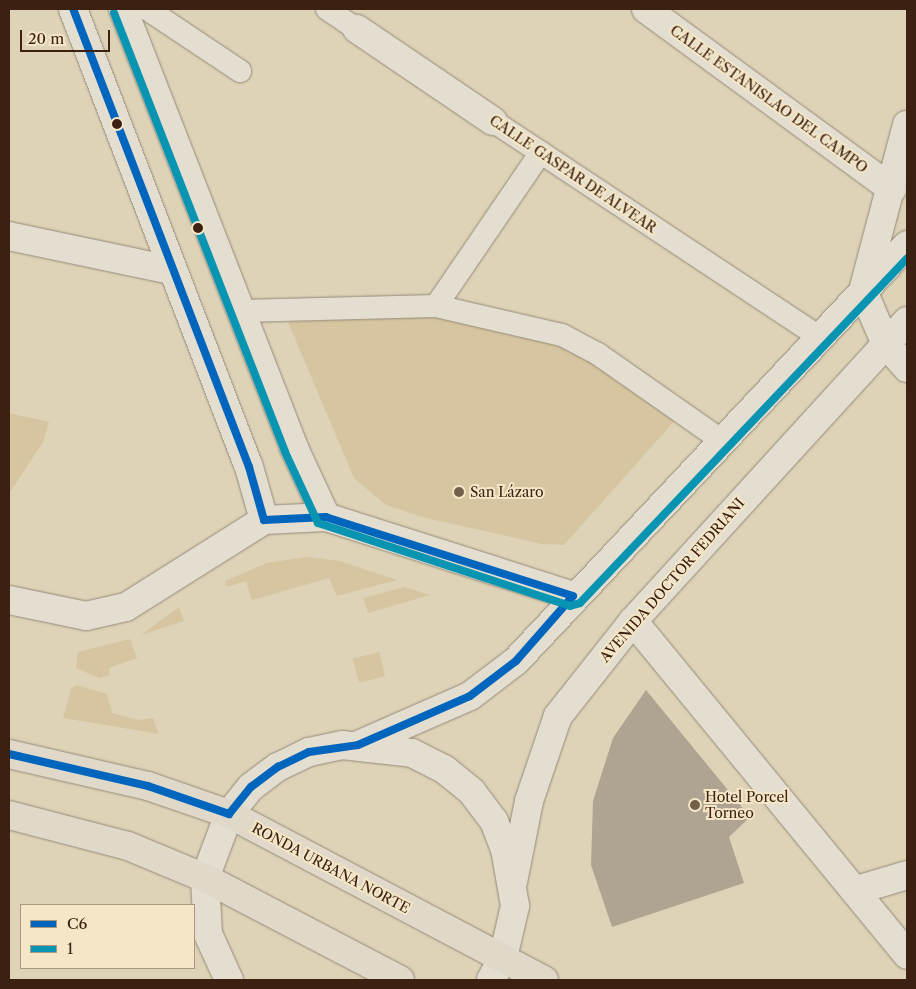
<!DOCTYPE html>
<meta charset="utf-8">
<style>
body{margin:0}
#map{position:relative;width:916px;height:989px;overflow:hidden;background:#ded3b7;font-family:"Libre Caslon Text",serif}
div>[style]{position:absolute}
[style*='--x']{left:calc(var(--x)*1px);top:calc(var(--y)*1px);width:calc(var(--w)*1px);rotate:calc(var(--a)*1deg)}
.green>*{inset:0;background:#d6c5a0;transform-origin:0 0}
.building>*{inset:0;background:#aea491}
.roads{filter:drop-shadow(0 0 1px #948a79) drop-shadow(0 0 1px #948a79)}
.pedestrian>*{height:22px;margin:-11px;padding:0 11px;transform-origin:11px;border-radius:11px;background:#e4ded0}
.minor>*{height:28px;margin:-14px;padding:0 14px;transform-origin:14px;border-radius:14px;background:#e4ded0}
.tertiary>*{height:28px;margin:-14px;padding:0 14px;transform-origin:14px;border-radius:14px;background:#e4ded0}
.secondary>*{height:28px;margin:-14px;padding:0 14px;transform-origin:14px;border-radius:14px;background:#e4ded0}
.primary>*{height:28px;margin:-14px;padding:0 14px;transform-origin:14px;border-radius:14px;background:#e0d9c9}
.bus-1>*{height:8px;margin:-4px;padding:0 4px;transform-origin:4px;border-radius:4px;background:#0065bd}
.bus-2>*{height:8px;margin:-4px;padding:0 4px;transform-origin:4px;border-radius:4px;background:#0994b2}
.dots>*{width:14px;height:14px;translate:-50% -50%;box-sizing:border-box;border:2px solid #f4e6c6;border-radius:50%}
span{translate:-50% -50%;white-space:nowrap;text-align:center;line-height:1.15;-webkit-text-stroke:4px #f4e6c6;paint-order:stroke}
.street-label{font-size:14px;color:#3c2011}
.poi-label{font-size:14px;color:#3c2011}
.left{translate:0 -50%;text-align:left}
.frame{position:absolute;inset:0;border:10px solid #3c2011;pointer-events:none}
.legend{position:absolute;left:20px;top:904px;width:175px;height:65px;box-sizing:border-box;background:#f4e6c6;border:1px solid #aa977e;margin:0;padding:6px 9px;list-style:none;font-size:15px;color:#3c2011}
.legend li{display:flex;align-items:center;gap:10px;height:25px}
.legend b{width:25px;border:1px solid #aa977e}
.scale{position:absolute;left:20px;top:30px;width:90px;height:22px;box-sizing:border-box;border:2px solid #3c2011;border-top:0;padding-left:6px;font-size:15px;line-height:18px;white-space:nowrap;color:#3c2011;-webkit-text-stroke:4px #f4e6c6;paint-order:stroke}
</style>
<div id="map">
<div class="green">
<div style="clip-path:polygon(434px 315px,560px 340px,678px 417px,564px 545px,542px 544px,422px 517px,386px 505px,354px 478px,288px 322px)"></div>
<div style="clip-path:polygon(9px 413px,49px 422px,43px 442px,9px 494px)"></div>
<div style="clip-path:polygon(306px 557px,340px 561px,397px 580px,337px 596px,329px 578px,252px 600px,246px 581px,227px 587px,225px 581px,267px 563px)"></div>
<div style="clip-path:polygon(404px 587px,430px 595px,368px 613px,363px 598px)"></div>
<div style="clip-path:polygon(179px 607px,184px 621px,141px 635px)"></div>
<div style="clip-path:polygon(130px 639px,137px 658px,109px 668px,110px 675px,99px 678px,76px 668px,78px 652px)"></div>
<div style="left:379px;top:652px;width:25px;height:27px;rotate:76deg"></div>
<div style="clip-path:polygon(77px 685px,107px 694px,112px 713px,138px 720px,153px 718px,159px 734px,63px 718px,71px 689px)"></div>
</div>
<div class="building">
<div style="clip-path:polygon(646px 690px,750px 817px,729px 837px,744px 883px,612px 927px,591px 865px,593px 801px,613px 738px)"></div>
</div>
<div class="roads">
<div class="pedestrian">
<div style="--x:147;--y:9;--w:112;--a:33.7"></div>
<div style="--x:327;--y:9;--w:36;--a:34"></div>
<div style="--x:493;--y:121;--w:393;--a:33.5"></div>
<div style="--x:436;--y:306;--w:186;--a:-55.7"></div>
<div style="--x:241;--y:311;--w:195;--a:-1.5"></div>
<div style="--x:436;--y:306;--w:129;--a:13"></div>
<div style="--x:562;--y:335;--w:41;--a:27.8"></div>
<div style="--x:598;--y:354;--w:150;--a:35"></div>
</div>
<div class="minor">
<div style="--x:73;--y:9;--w:491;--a:69"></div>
<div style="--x:249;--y:467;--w:55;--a:74.2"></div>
<div style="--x:123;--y:9;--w:471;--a:68.7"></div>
<div style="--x:294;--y:448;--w:76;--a:65.1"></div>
<div style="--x:646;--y:9;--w:305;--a:36.2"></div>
<div style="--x:357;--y:29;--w:164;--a:34.1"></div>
<div style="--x:9;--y:236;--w:165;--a:11.9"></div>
<div style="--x:886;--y:344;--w:32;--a:49"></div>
<div style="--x:9;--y:600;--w:79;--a:11.7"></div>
<div style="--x:86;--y:616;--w:41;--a:-12.7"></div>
<div style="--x:126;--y:607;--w:163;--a:-32.2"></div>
<div style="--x:264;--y:520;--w:62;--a:-2.8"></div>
<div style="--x:326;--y:517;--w:259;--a:17.7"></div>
<div style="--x:633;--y:621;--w:432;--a:50.6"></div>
</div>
<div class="tertiary">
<div style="--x:886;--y:344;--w:58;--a:-113.5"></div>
<div style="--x:863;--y:291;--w:172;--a:-75.2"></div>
<div style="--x:857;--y:890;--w:52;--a:-16.7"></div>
</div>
<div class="secondary">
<div style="--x:358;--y:745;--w:122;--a:-23.6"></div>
<div style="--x:470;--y:696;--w:58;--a:-37.3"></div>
<div style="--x:516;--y:661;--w:571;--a:-46.77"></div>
<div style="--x:513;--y:882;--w:83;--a:-78.8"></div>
<div style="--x:529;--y:801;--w:90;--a:-71.2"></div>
<div style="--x:558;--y:716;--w:121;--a:-51.7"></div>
<div style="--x:633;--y:621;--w:406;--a:-47.6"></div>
<div style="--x:229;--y:980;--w:51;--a:-114.5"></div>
<div style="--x:208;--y:934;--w:56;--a:-93.1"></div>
<div style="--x:205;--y:878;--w:68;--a:-69.4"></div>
<div style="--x:229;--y:814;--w:35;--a:-51"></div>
<div style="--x:251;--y:787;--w:34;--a:-37"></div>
<div style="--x:278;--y:767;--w:34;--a:-26"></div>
<div style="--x:309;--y:752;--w:34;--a:-12"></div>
<div style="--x:342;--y:745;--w:70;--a:6.5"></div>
<div style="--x:412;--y:753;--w:36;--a:27"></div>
<div style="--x:444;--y:769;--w:36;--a:39"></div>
<div style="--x:472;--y:792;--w:36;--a:53"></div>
<div style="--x:494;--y:821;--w:30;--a:69"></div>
<div style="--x:505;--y:849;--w:58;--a:80"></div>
<div style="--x:515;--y:906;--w:53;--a:103"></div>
<div style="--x:503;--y:958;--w:25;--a:119"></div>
</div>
<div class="primary">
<div style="--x:9;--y:754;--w:143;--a:13"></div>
<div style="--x:148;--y:786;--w:86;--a:19.1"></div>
<div style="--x:229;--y:814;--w:356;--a:27.8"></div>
<div style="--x:9;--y:815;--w:123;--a:14.6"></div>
<div style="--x:128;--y:846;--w:83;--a:22.6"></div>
<div style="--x:205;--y:878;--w:220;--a:27.6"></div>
</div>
</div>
<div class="bus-1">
<div style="--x:9;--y:754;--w:143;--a:13"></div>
<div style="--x:148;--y:786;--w:86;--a:19.1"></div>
<div style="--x:229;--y:814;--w:35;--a:-51"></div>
<div style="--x:251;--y:787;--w:34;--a:-37"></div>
<div style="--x:278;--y:767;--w:34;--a:-26"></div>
<div style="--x:309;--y:752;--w:49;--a:-8.1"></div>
<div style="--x:358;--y:745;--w:122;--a:-23.6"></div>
<div style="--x:470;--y:696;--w:58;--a:-37.3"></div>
<div style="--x:516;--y:661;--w:86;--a:-48.8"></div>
<div style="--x:573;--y:596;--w:259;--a:-162.3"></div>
<div style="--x:326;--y:517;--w:62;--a:177.2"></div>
<div style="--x:264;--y:520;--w:55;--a:-105.8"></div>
<div style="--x:249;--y:467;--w:491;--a:-111"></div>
</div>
<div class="bus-2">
<div style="--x:114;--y:13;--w:471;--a:68.7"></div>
<div style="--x:285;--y:452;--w:78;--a:65.1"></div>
<div style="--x:318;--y:523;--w:265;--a:18.2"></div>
<div style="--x:570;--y:606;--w:10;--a:-17"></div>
<div style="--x:580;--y:603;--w:475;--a:-46.5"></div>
</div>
<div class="dots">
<div style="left:117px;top:124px;background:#3c2011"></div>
<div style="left:198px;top:228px;background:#3c2011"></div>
<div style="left:459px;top:492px;background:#755f4b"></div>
<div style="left:695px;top:805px;background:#755f4b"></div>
</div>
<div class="street-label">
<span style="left:769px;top:99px;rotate:36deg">CALLE ESTANISLAO DEL CAMPO</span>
<span style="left:573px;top:174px;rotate:34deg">CALLE GASPAR DE ALVEAR</span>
<span style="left:672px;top:580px;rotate:-49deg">AVENIDA DOCTOR FEDRIANI</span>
<span style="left:331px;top:868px;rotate:28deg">RONDA URBANA NORTE</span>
</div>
<div class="poi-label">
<span class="left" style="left:470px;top:492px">San Lázaro</span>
<span class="left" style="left:705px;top:805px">Hotel Porcel<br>Torneo</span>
</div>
<div class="frame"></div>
<ul class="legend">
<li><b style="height:6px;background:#0065bd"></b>C6</li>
<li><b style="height:6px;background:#0994b2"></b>1</li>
</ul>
<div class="scale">20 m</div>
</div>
